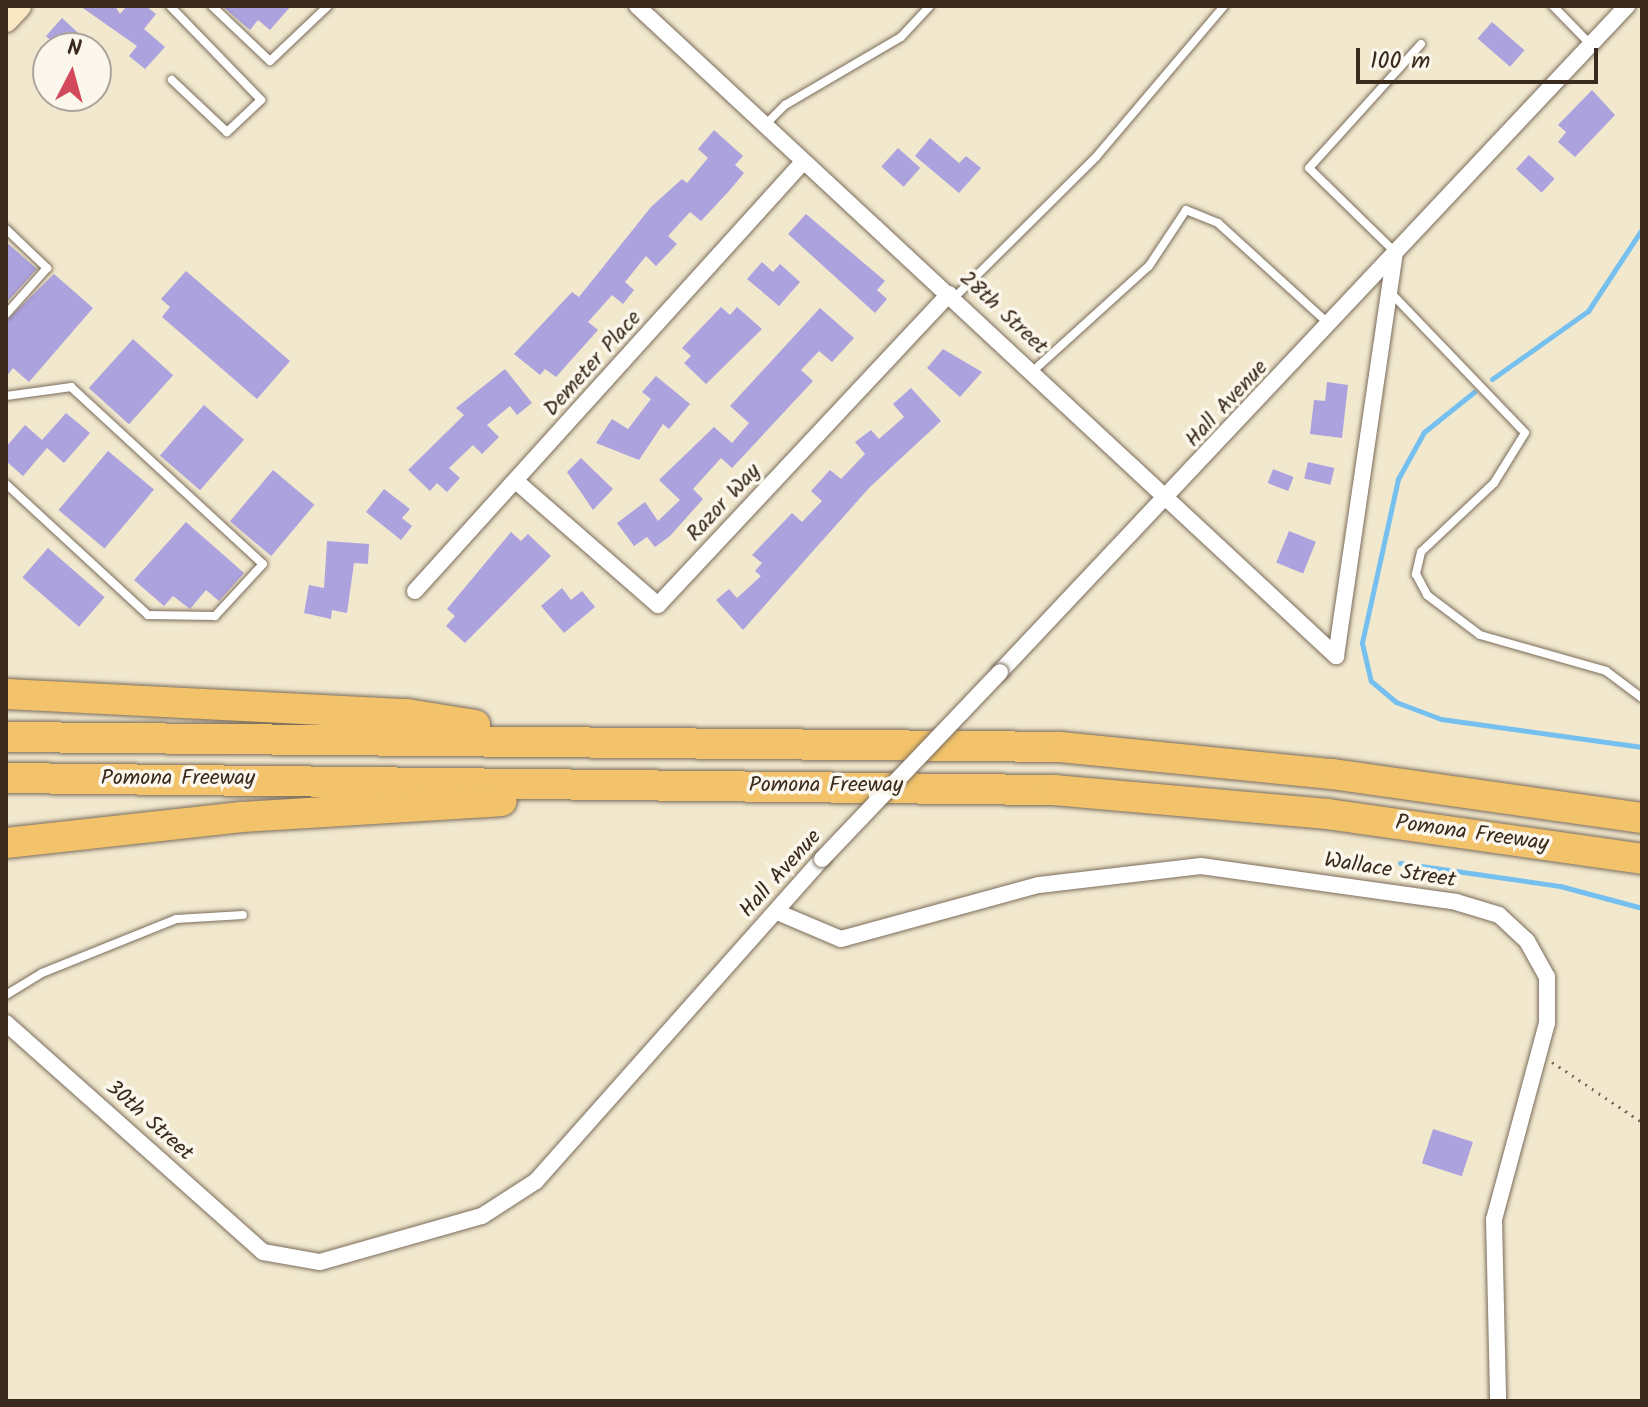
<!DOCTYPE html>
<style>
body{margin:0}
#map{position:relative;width:1648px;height:1407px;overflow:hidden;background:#f1e8ce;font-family:Kalam,sans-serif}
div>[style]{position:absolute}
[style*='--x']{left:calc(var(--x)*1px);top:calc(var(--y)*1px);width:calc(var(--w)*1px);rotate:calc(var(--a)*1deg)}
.stream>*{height:5px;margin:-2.5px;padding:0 2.5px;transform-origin:2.5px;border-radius:2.5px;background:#76c0ef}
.building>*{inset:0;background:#aca2de;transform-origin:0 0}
.path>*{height:3px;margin-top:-1.5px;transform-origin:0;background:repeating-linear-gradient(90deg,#7b6c5c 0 2px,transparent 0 8px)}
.roads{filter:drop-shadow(0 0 2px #7b6c5c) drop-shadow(0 0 2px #7b6c5c)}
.service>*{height:8px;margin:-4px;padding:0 4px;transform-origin:4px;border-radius:4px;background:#fff}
.minor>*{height:16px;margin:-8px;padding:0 8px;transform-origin:8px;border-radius:8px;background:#fff}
.secondary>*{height:24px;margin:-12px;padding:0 12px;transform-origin:12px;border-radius:12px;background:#fae7c3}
.motorway>*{height:30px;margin:-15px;padding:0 15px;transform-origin:15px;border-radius:15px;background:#f2c36a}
.bridges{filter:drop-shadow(0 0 2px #7b6c5c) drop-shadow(0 0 2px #7b6c5c)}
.minor-bridge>*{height:16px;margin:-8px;padding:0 8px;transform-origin:8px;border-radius:8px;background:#fff}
span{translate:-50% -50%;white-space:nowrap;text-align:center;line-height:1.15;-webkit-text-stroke:7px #fbf7ec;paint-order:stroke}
.street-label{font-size:22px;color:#3b2a1e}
.frame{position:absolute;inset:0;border:8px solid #3b2a1e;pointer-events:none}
.north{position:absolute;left:32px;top:32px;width:80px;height:80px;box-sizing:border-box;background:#fbf7ec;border:2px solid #aea59a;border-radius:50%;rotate:6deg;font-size:22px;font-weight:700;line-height:32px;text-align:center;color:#3b2a1e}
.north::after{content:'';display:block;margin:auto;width:28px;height:36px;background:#d1495b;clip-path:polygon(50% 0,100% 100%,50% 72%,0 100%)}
.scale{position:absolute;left:1356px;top:48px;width:242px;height:36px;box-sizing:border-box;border:4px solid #3b2a1e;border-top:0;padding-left:10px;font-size:24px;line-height:28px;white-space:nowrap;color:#3b2a1e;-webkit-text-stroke:6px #fbf7ec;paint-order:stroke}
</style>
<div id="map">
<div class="stream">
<div style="--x:1492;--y:379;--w:118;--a:-35.3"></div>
<div style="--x:1588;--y:311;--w:98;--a:-56.6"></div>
<div style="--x:1474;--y:392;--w:64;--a:141.3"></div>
<div style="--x:1424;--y:432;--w:54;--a:119"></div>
<div style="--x:1398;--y:479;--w:168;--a:102.4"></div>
<div style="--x:1362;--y:643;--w:39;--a:77"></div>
<div style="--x:1371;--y:681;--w:33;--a:40"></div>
<div style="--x:1396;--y:702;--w:48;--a:20.7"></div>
<div style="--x:1441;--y:719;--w:203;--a:7.9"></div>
<div style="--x:1400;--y:863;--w:162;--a:8.2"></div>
<div style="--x:1560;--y:886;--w:85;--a:15"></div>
</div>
<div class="building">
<div style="clip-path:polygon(80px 6px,115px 6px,120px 14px,127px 6px,146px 6px,156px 14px,144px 29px,165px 47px,145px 69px,129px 56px,137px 46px)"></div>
<div style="clip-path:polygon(222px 6px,291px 6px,270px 30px,258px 20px,250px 30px)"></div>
<div style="clip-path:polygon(62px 18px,76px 31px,96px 48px,59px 48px,46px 36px)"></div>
<div style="left:1492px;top:22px;width:43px;height:22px;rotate:41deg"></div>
<div style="clip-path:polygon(1592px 90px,1615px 115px,1575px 157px,1558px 142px,1566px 132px,1558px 125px)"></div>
<div style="clip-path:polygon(714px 130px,743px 156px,735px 165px,744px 173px,729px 191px,701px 221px,690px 212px,668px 236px,677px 244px,656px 266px,646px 256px,625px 282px,634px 290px,623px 304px,612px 295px,588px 322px,598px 330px,556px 377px,545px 369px,540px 375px,514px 354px,572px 292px,579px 297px,651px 207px,682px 179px,687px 183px,708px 158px,698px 149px)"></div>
<div style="clip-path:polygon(930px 138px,959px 163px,966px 156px,981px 168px,959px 193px,915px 156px)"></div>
<div style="left:898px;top:148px;width:30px;height:25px;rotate:42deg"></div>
<div style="left:1529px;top:155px;width:35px;height:19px;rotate:43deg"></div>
<div style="clip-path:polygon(806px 214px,885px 281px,877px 290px,887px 299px,875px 313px,788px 234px)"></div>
<div style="clip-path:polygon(6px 242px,37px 269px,6px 303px)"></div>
<div style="clip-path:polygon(762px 262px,773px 272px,780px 264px,800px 282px,779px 306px,747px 279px)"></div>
<div style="clip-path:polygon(186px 271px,290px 361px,257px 399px,162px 317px,170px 307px,161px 299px)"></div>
<div style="clip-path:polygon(54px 274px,93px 308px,29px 382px,13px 368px,6px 377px,6px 321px)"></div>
<div style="clip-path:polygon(721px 307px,730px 315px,737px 307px,762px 329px,706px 384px,684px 363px,691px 356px,682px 348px)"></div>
<div style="clip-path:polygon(820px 308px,854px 338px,832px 362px,819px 351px,801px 370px,813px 381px,732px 468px,721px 458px,693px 489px,703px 499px,670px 536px,655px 547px,647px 537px,634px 546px,617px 523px,645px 502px,658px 521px,680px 500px,659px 480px,714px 427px,732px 443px,749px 423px,730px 406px)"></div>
<div style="left:133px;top:339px;width:54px;height:66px;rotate:42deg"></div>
<div style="clip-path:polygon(943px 349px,982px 372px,960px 397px,927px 368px)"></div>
<div style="clip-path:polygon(505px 369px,532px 403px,517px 415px,510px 406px,487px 425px,499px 437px,482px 454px,473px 445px,449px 468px,460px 478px,447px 492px,437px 483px,430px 491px,408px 470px,464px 415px,456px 408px)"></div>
<div style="clip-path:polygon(656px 376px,690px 404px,669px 429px,663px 424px,639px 460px,596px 443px,612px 419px,628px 429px,651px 399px,642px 392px)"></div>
<div style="clip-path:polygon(1327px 382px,1348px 385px,1342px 438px,1310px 434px,1314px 400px,1325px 401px)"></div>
<div style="clip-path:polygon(911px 388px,941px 421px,869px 488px,743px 630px,716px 600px,729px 589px,737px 598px,761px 576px,755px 571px,762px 563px,752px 555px,792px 513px,802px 522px,822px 501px,811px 491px,830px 470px,841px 479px,865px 454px,855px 442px,871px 430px,879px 439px,904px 417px,893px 404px)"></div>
<div style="left:204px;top:405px;width:53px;height:67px;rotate:41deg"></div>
<div style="clip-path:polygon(66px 413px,90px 433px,64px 463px,47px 448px,23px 476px,6px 461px,6px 447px,25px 425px,42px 440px)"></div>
<div style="left:108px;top:451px;width:60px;height:77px;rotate:40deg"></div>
<div style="clip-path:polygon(581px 458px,613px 489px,593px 510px,567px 472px)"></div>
<div style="left:1308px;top:462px;width:27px;height:17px;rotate:13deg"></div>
<div style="left:1273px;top:469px;width:22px;height:15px;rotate:21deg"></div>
<div style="left:273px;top:470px;width:54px;height:67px;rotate:40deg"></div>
<div style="clip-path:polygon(384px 489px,410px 509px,402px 518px,412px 526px,401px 540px,366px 512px)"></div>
<div style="clip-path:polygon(186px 522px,244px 573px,219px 601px,206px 590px,190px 609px,173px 596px,164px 606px,134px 580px)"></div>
<div style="left:1289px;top:531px;width:29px;height:34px;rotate:22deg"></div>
<div style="clip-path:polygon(511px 532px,521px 541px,528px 534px,551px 556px,465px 643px,446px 626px,455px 616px,447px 609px)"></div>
<div style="clip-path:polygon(327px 541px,369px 544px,368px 564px,354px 563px,347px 613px,332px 610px,331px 619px,304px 613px,309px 585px,324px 588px)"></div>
<div style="left:48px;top:548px;width:75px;height:39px;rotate:41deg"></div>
<div style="clip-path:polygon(562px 588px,571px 600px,582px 591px,595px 607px,564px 633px,541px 606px)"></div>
<div style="left:1433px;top:1129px;width:42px;height:36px;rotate:18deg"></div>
</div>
<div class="path">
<div style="--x:1552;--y:1062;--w:108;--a:33.7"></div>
</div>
<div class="roads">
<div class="service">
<div style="--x:170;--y:6;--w:131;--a:45.9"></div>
<div style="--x:261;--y:100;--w:47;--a:136.7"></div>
<div style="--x:227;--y:132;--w:76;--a:-136.6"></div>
<div style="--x:212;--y:6;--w:80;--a:43.5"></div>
<div style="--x:270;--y:61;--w:80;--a:-43.5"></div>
<div style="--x:1553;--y:6;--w:54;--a:45.7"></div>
<div style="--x:764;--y:126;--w:30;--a:-45"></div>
<div style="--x:785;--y:105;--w:134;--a:-30.4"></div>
<div style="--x:901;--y:37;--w:42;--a:-46.9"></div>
<div style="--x:6;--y:229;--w:57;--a:43.6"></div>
<div style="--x:47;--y:268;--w:62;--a:131.7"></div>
<div style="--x:1395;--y:252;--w:120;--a:-135.7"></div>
<div style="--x:1309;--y:168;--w:167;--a:-47.9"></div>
<div style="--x:1390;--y:292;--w:195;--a:46.2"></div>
<div style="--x:1525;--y:433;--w:59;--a:121.8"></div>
<div style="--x:1494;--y:483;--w:100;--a:136.6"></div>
<div style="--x:1421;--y:552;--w:23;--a:103"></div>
<div style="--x:1416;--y:574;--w:24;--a:62"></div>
<div style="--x:1427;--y:595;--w:66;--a:37"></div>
<div style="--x:1480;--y:635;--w:131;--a:15.9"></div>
<div style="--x:1606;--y:671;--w:45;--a:36.9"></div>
<div style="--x:954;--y:298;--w:200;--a:-44.8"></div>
<div style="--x:1096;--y:157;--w:198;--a:-49.7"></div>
<div style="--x:1033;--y:371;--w:156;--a:-42.2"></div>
<div style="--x:1149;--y:266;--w:67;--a:-56.5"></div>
<div style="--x:1186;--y:210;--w:35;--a:22"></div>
<div style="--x:1218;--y:223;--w:151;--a:42.3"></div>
<div style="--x:6;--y:396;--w:66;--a:-7.9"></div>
<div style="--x:71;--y:387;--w:261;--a:42.7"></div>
<div style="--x:263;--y:564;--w:71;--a:132.7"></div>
<div style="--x:215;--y:616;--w:67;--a:-179.1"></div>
<div style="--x:148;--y:615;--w:193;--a:-137.3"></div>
<div style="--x:6;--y:995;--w:42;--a:-31.4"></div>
<div style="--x:42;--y:973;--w:144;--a:-21.9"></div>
<div style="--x:176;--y:919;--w:67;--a:-3.4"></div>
</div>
<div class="minor">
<div style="--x:637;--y:6;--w:955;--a:42.92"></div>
<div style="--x:517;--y:482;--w:187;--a:41.1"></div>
<div style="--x:658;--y:605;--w:426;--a:-46.9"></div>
<div style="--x:415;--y:591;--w:577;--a:-47.88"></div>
<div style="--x:1336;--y:656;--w:406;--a:-81.7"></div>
<div style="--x:1000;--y:672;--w:915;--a:-46.73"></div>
<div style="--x:777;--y:912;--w:69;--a:22.9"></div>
<div style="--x:841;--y:939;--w:205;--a:-15.3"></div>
<div style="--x:1039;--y:885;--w:163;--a:-6.7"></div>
<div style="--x:1201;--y:866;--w:258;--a:8"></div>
<div style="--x:1456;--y:902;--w:45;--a:16.8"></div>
<div style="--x:1499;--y:915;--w:38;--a:43"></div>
<div style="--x:1527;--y:941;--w:41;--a:60.9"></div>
<div style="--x:1547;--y:977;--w:46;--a:90"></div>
<div style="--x:1547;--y:1023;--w:203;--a:105.1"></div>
<div style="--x:1494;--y:1219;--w:182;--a:88.7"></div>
<div style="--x:6;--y:1023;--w:344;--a:41.7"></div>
<div style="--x:263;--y:1252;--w:58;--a:10"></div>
<div style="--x:320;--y:1262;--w:168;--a:-15.9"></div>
<div style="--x:482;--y:1216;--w:64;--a:-32.9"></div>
<div style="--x:536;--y:1181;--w:431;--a:-48.4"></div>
</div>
<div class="secondary">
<div style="--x:6;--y:20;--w:19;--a:-47"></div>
</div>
<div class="motorway">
<div style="--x:6;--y:694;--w:401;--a:2.9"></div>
<div style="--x:407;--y:714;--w:69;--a:9.2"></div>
<div style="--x:6;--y:737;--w:1054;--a:0.54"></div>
<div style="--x:1060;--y:747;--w:273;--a:5.7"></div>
<div style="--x:1332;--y:774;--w:313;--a:8.1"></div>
<div style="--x:6;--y:778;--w:1048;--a:0.66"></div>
<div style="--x:1054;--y:790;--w:274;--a:5"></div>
<div style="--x:1327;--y:814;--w:318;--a:8.1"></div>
<div style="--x:6;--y:843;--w:237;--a:-6.3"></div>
<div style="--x:242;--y:817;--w:260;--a:-3.5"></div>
</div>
</div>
<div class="bridges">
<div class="minor-bridge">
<div style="--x:822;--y:859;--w:258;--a:-46.4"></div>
</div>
</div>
<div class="street-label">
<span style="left:1003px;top:313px;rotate:43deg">28th Street</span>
<span style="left:593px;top:364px;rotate:-48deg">Demeter Place</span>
<span style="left:1227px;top:404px;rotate:-47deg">Hall Avenue</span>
<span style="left:724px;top:503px;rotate:-47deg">Razor Way</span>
<span style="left:178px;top:779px">Pomona Freeway</span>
<span style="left:826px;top:786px">Pomona Freeway</span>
<span style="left:1472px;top:834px;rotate:8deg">Pomona Freeway</span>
<span style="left:1390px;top:871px;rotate:9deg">Wallace Street</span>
<span style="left:781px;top:874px;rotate:-48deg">Hall Avenue</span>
<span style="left:149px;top:1121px;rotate:42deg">30th Street</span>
</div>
<div class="frame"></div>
<div class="north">N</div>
<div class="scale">100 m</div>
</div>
